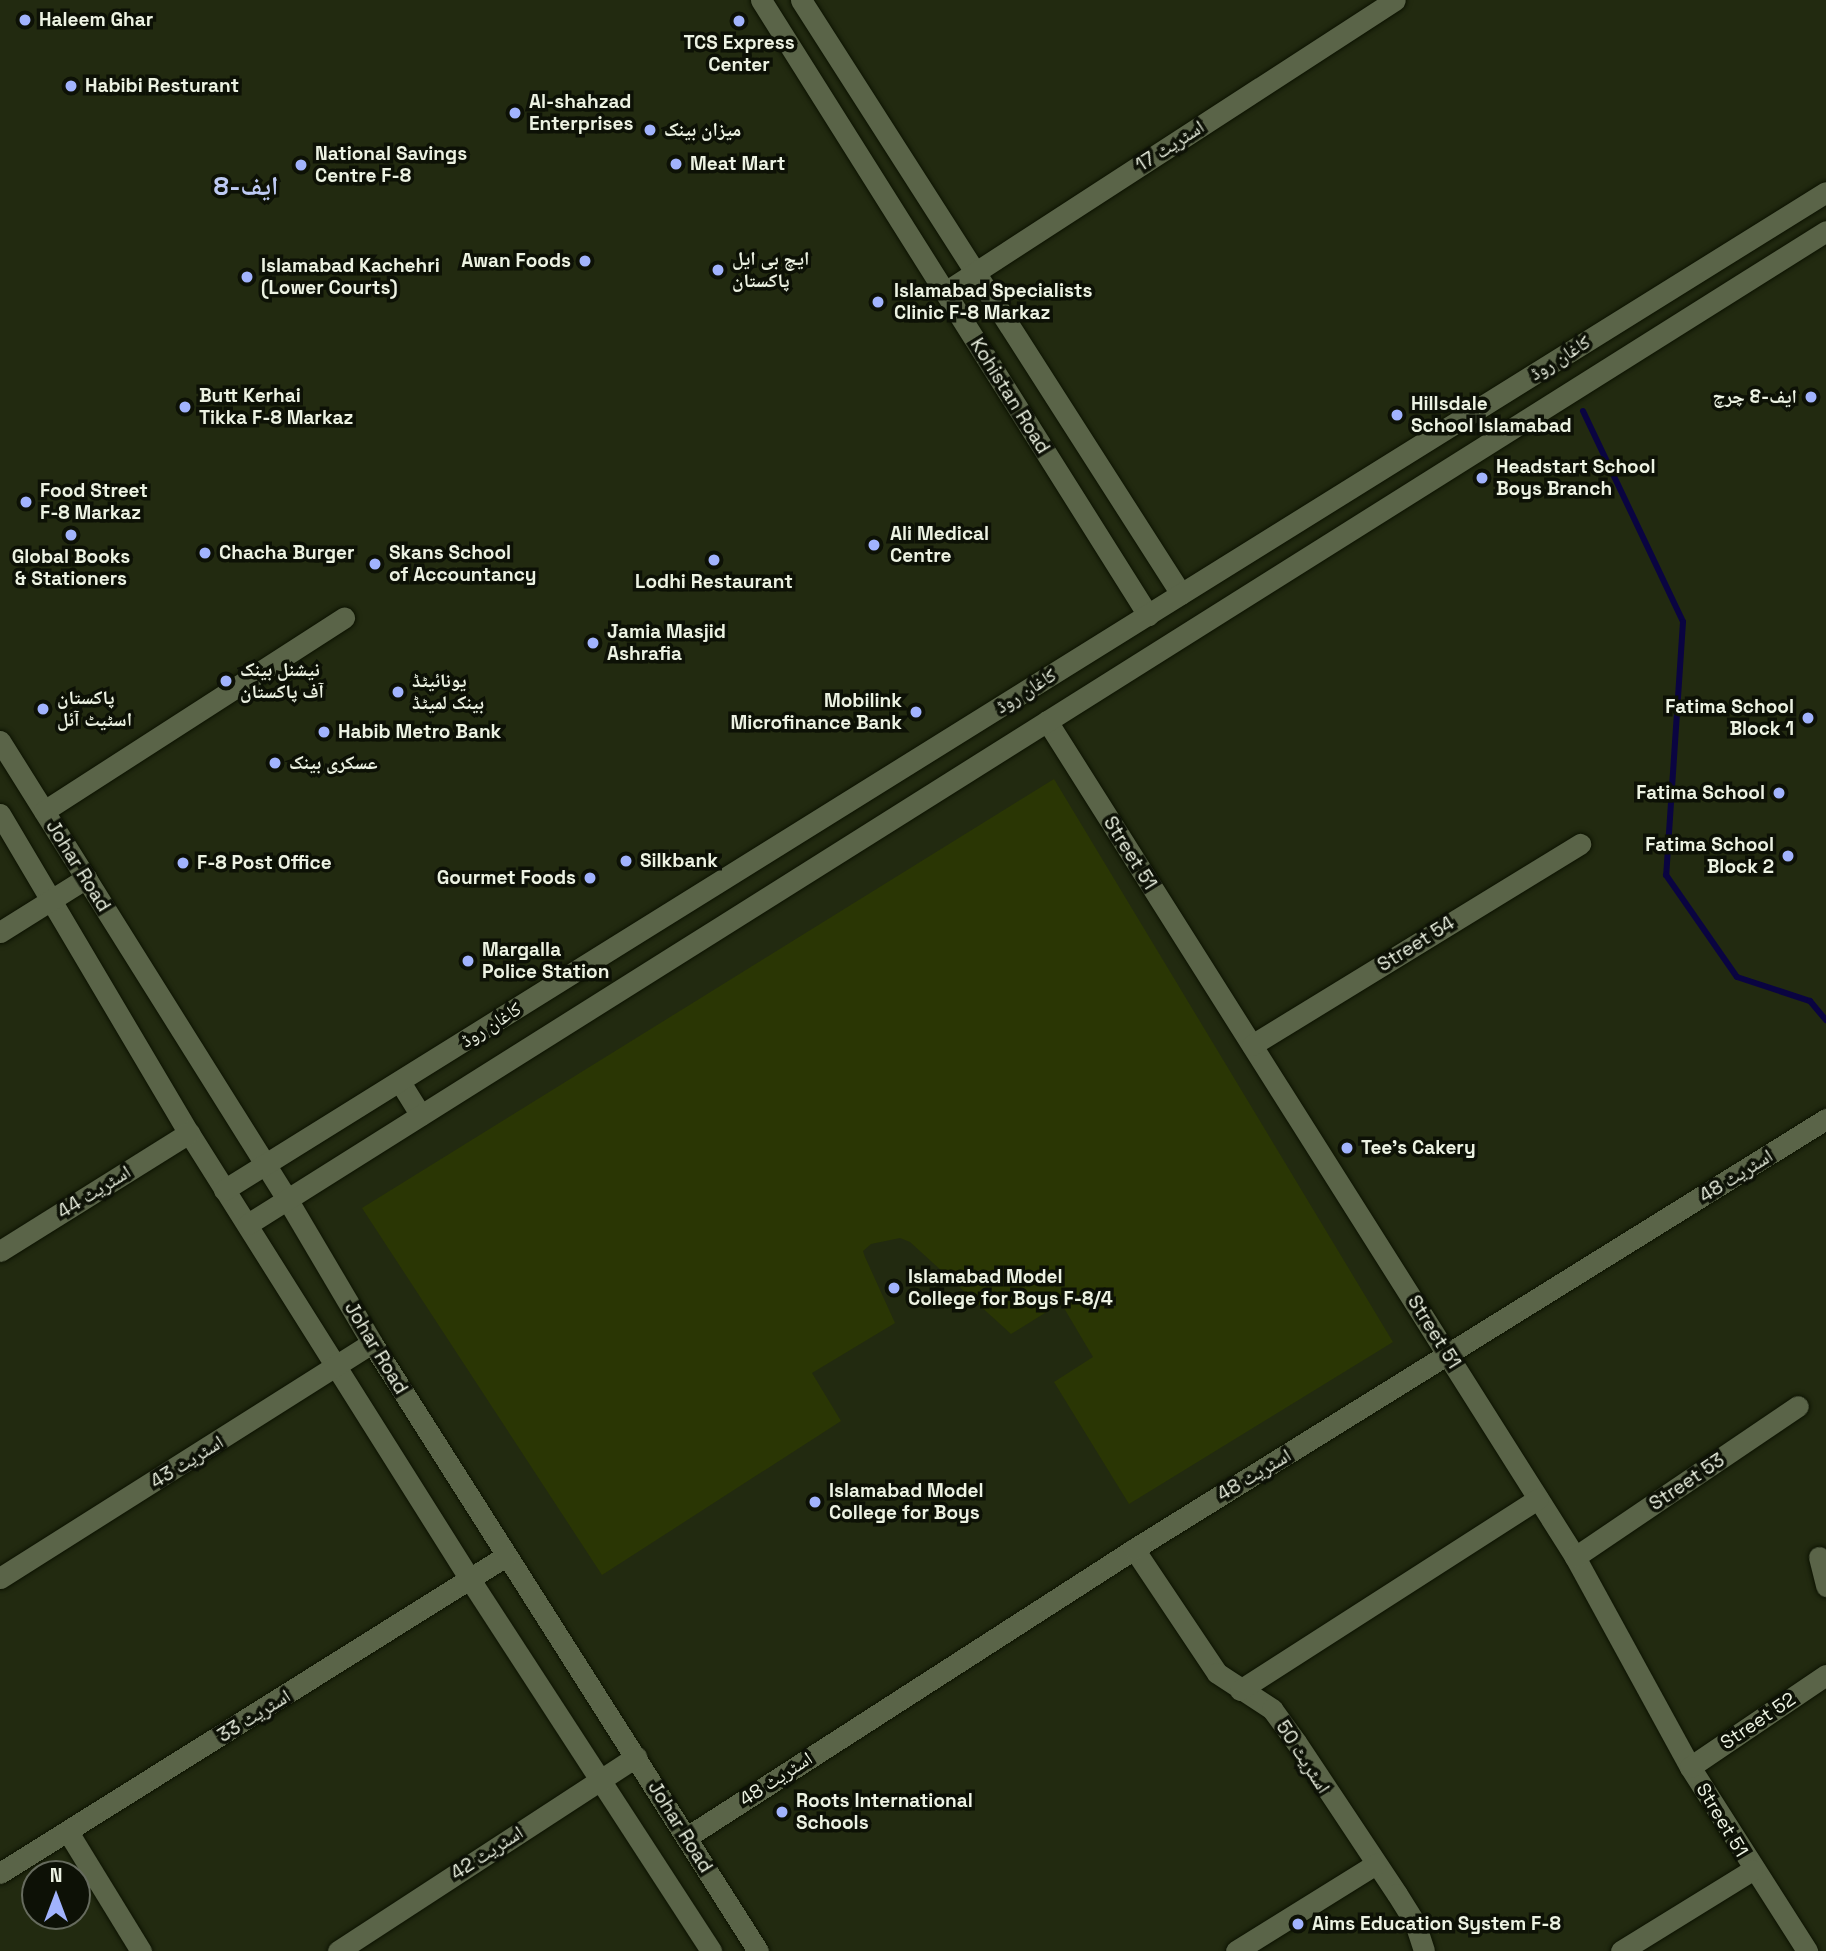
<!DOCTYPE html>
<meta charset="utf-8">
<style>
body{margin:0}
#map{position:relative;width:1826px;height:1951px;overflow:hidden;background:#222a10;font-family:"Space Grotesk","Noto Naskh Arabic",sans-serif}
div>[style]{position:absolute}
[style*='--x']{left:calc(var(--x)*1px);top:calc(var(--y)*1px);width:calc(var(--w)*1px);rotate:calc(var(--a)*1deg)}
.green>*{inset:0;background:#2a3604}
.stream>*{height:6px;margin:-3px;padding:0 3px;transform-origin:3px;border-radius:3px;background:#0a0441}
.roads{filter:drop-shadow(0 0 2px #0c1200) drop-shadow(0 0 2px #0c1200)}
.minor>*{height:21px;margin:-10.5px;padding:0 10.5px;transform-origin:10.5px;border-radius:10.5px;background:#5a6448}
.dots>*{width:19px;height:19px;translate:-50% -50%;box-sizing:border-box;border:4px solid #0d1106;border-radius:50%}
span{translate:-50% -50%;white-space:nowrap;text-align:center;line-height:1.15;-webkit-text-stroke:7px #0d1106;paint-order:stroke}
.poi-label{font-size:19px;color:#ecf2e2;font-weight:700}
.left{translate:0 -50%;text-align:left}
.right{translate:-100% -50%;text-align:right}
.street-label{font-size:19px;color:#ecf2e2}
.district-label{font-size:26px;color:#becaf4;font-weight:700}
.north{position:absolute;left:21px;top:1860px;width:70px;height:70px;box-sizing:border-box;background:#0d1106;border:2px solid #666b5e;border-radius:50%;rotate:0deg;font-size:19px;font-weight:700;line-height:28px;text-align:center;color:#ecf2e2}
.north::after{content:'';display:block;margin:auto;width:24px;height:32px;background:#a1b3fd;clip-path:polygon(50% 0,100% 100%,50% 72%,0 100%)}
</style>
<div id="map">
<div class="green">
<div style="clip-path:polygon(1054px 779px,1393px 1342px,1129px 1504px,1054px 1382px,1093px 1357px,1061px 1303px,1011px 1334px,910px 1242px,900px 1238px,871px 1244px,863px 1251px,865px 1257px,895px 1323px,812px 1373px,841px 1421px,602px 1575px,362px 1208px)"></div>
</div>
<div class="stream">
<div style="--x:1583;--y:411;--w:233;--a:64.6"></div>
<div style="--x:1683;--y:622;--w:254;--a:93.8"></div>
<div style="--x:1666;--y:875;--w:124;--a:55.2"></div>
<div style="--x:1737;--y:977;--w:77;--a:18.2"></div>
<div style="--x:1810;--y:1001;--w:25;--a:50"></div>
</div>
<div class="roads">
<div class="minor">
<div style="--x:761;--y:0;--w:727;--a:57.82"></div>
<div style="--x:801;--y:0;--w:705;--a:57.39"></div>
<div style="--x:945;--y:292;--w:536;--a:-32.98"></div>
<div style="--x:1047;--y:721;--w:989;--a:57.72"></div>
<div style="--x:1575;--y:1557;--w:239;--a:61.3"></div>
<div style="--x:1690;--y:1767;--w:218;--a:57.5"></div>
<div style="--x:0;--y:741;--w:540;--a:57.93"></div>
<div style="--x:287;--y:1199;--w:167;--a:59.4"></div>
<div style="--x:372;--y:1343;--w:720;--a:57.59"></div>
<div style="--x:44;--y:811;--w:357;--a:-32.8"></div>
<div style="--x:0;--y:814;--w:371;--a:59.4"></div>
<div style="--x:189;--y:1133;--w:529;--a:57.81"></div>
<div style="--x:471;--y:1581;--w:441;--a:57"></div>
<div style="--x:0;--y:932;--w:102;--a:-32.1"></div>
<div style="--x:1252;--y:1045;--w:385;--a:-31.5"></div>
<div style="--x:400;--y:1082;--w:39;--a:58"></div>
<div style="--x:224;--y:1190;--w:1887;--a:-31.92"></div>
<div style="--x:248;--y:1224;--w:1864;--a:-32.18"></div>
<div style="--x:0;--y:1251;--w:223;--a:-32"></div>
<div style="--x:1134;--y:1549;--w:149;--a:56.2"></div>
<div style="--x:1217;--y:1673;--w:66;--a:33.2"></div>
<div style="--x:1272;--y:1709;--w:41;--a:54"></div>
<div style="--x:1296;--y:1742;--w:182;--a:56.4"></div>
<div style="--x:1397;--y:1894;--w:34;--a:58"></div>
<div style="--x:1415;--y:1923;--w:29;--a:72"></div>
<div style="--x:1575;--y:1557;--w:269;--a:-34.1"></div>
<div style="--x:1819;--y:1557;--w:30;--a:76"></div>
<div style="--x:0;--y:1578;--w:440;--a:-32.3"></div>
<div style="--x:1240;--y:1690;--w:354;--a:-32.7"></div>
<div style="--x:1690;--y:1767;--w:164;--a:-34.1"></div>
<div style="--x:68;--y:1832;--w:140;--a:58.5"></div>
<div style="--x:687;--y:1837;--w:532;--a:-32.79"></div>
<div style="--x:1134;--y:1549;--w:815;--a:-31.86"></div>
<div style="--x:0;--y:1873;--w:597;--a:-32.07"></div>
<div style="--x:338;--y:1951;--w:356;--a:-33.1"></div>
<div style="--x:1236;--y:1951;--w:165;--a:-31.9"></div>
<div style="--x:1621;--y:1951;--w:154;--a:-31.7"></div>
</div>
</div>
<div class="dots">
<div style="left:25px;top:20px;background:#a1b3fd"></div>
<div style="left:739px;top:21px;background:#a1b3fd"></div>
<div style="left:71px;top:86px;background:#a1b3fd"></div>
<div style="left:515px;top:113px;background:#a1b3fd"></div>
<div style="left:650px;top:130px;background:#a1b3fd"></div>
<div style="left:676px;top:164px;background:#a1b3fd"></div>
<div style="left:301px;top:165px;background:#a1b3fd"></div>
<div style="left:585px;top:261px;background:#a1b3fd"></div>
<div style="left:718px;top:270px;background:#a1b3fd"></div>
<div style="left:247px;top:277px;background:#a1b3fd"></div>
<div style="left:878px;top:302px;background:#a1b3fd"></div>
<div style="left:1811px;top:397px;background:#a1b3fd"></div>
<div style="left:185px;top:407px;background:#a1b3fd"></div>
<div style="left:1397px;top:415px;background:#a1b3fd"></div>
<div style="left:1482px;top:478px;background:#a1b3fd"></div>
<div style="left:26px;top:502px;background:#a1b3fd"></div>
<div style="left:71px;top:535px;background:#a1b3fd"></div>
<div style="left:874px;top:545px;background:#a1b3fd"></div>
<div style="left:205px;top:553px;background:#a1b3fd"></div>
<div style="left:714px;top:560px;background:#a1b3fd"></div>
<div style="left:375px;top:564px;background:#a1b3fd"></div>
<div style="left:593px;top:643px;background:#a1b3fd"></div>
<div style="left:226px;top:681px;background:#a1b3fd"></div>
<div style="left:398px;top:692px;background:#a1b3fd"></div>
<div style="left:43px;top:709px;background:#a1b3fd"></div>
<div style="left:916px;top:712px;background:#a1b3fd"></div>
<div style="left:1808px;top:718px;background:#a1b3fd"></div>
<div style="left:324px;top:732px;background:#a1b3fd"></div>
<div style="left:275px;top:763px;background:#a1b3fd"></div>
<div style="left:1779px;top:793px;background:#a1b3fd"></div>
<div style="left:1788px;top:856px;background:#a1b3fd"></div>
<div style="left:626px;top:861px;background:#a1b3fd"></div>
<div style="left:183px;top:863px;background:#a1b3fd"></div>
<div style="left:590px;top:878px;background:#a1b3fd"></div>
<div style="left:468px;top:961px;background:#a1b3fd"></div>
<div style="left:1347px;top:1148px;background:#a1b3fd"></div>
<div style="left:894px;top:1288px;background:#a1b3fd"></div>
<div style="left:815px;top:1502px;background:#a1b3fd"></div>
<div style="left:782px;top:1812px;background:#a1b3fd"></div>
<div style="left:1298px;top:1924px;background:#a1b3fd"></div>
</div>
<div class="poi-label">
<span class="left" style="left:39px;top:20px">Haleem Ghar</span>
<span style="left:739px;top:54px">TCS Express<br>Center</span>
<span class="left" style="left:85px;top:86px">Habibi Resturant</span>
<span class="left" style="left:529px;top:113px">Al-shahzad<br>Enterprises</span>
<span class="left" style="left:664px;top:130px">میزان بینک</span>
<span class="left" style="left:315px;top:165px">National Savings<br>Centre F-8</span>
<span class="left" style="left:690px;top:164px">Meat Mart</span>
<span class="left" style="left:732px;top:270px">ایچ بی ایل<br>پاکستان</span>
<span class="right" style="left:571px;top:261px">Awan Foods</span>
<span class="left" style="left:261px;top:277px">Islamabad Kachehri<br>(Lower Courts)</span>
<span class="left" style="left:894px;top:302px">Islamabad Specialists<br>Clinic F-8 Markaz</span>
<span class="left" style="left:199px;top:407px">Butt Kerhai<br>Tikka F-8 Markaz</span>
<span class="right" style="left:1797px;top:397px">ایف-8 چرچ</span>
<span class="left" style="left:1411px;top:415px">Hillsdale<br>School Islamabad</span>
<span class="left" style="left:1496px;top:478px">Headstart School<br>Boys Branch</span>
<span class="left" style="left:40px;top:502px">Food Street<br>F-8 Markaz</span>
<span class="left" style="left:890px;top:545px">Ali Medical<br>Centre</span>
<span class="left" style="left:219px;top:553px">Chacha Burger</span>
<span class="left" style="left:389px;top:564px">Skans School<br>of Accountancy</span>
<span style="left:71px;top:568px">Global Books<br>&amp; Stationers</span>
<span style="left:714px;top:582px">Lodhi Restaurant</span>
<span class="left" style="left:607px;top:643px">Jamia Masjid<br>Ashrafia</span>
<span class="left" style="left:240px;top:681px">نیشنل بینک<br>آف پاکستان</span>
<span class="left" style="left:412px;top:692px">یونائیٹڈ<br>بینک لمیٹڈ</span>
<span class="left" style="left:57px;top:709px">پاکستان<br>اسٹیٹ آئل</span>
<span class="right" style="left:902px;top:712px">Mobilink<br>Microfinance Bank</span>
<span class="right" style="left:1794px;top:718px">Fatima School<br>Block 1</span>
<span class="left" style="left:338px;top:732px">Habib Metro Bank</span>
<span class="left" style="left:289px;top:763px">عسکری بینک</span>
<span class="right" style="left:1765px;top:793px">Fatima School</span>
<span class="right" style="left:1774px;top:856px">Fatima School<br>Block 2</span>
<span class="left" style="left:640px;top:861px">Silkbank</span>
<span class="left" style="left:197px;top:863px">F-8 Post Office</span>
<span class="right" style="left:576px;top:878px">Gourmet Foods</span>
<span class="left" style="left:482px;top:961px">Margalla<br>Police Station</span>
<span class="left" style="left:1361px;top:1148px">Tee's Cakery</span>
<span class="left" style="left:908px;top:1288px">Islamabad Model<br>College for Boys F-8/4</span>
<span class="left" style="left:829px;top:1502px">Islamabad Model<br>College for Boys</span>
<span class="left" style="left:796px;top:1812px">Roots International<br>Schools</span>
<span class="left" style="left:1312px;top:1924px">Aims Education System F-8</span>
</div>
<div class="street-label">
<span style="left:1170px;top:146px;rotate:-33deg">اسٹریٹ 17</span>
<span style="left:1560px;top:358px;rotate:-32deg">کاغان روڈ</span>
<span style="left:1010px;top:396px;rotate:58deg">Kohistan Road</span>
<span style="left:1026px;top:691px;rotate:-32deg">کاغان روڈ</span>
<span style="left:1130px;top:853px;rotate:58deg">Street 51</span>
<span style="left:78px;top:866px;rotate:58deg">Johar Road</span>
<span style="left:1416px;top:944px;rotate:-32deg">Street 54</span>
<span style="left:491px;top:1025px;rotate:-32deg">کاغان روڈ</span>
<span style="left:1736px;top:1176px;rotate:-32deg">اسٹریٹ 48</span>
<span style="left:94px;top:1192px;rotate:-32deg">اسٹریٹ 44</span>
<span style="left:1434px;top:1332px;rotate:58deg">Street 51</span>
<span style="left:376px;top:1348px;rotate:59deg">Johar Road</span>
<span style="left:187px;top:1462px;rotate:-32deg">اسٹریٹ 43</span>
<span style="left:1254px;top:1475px;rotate:-31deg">اسٹریٹ 48</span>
<span style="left:1687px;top:1482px;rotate:-34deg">Street 53</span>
<span style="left:254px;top:1716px;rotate:-32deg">اسٹریٹ 33</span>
<span style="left:1758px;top:1721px;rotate:-34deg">Street 52</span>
<span style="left:1303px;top:1757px;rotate:57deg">اسٹریٹ 50</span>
<span style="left:776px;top:1779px;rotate:-33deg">اسٹریٹ 48</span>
<span style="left:1722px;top:1820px;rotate:59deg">Street 51</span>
<span style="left:680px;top:1827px;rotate:58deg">Johar Road</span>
<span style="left:487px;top:1853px;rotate:-33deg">اسٹریٹ 42</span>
</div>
<div class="district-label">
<span style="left:246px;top:187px">ایف-8</span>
</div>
<div class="north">N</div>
</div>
